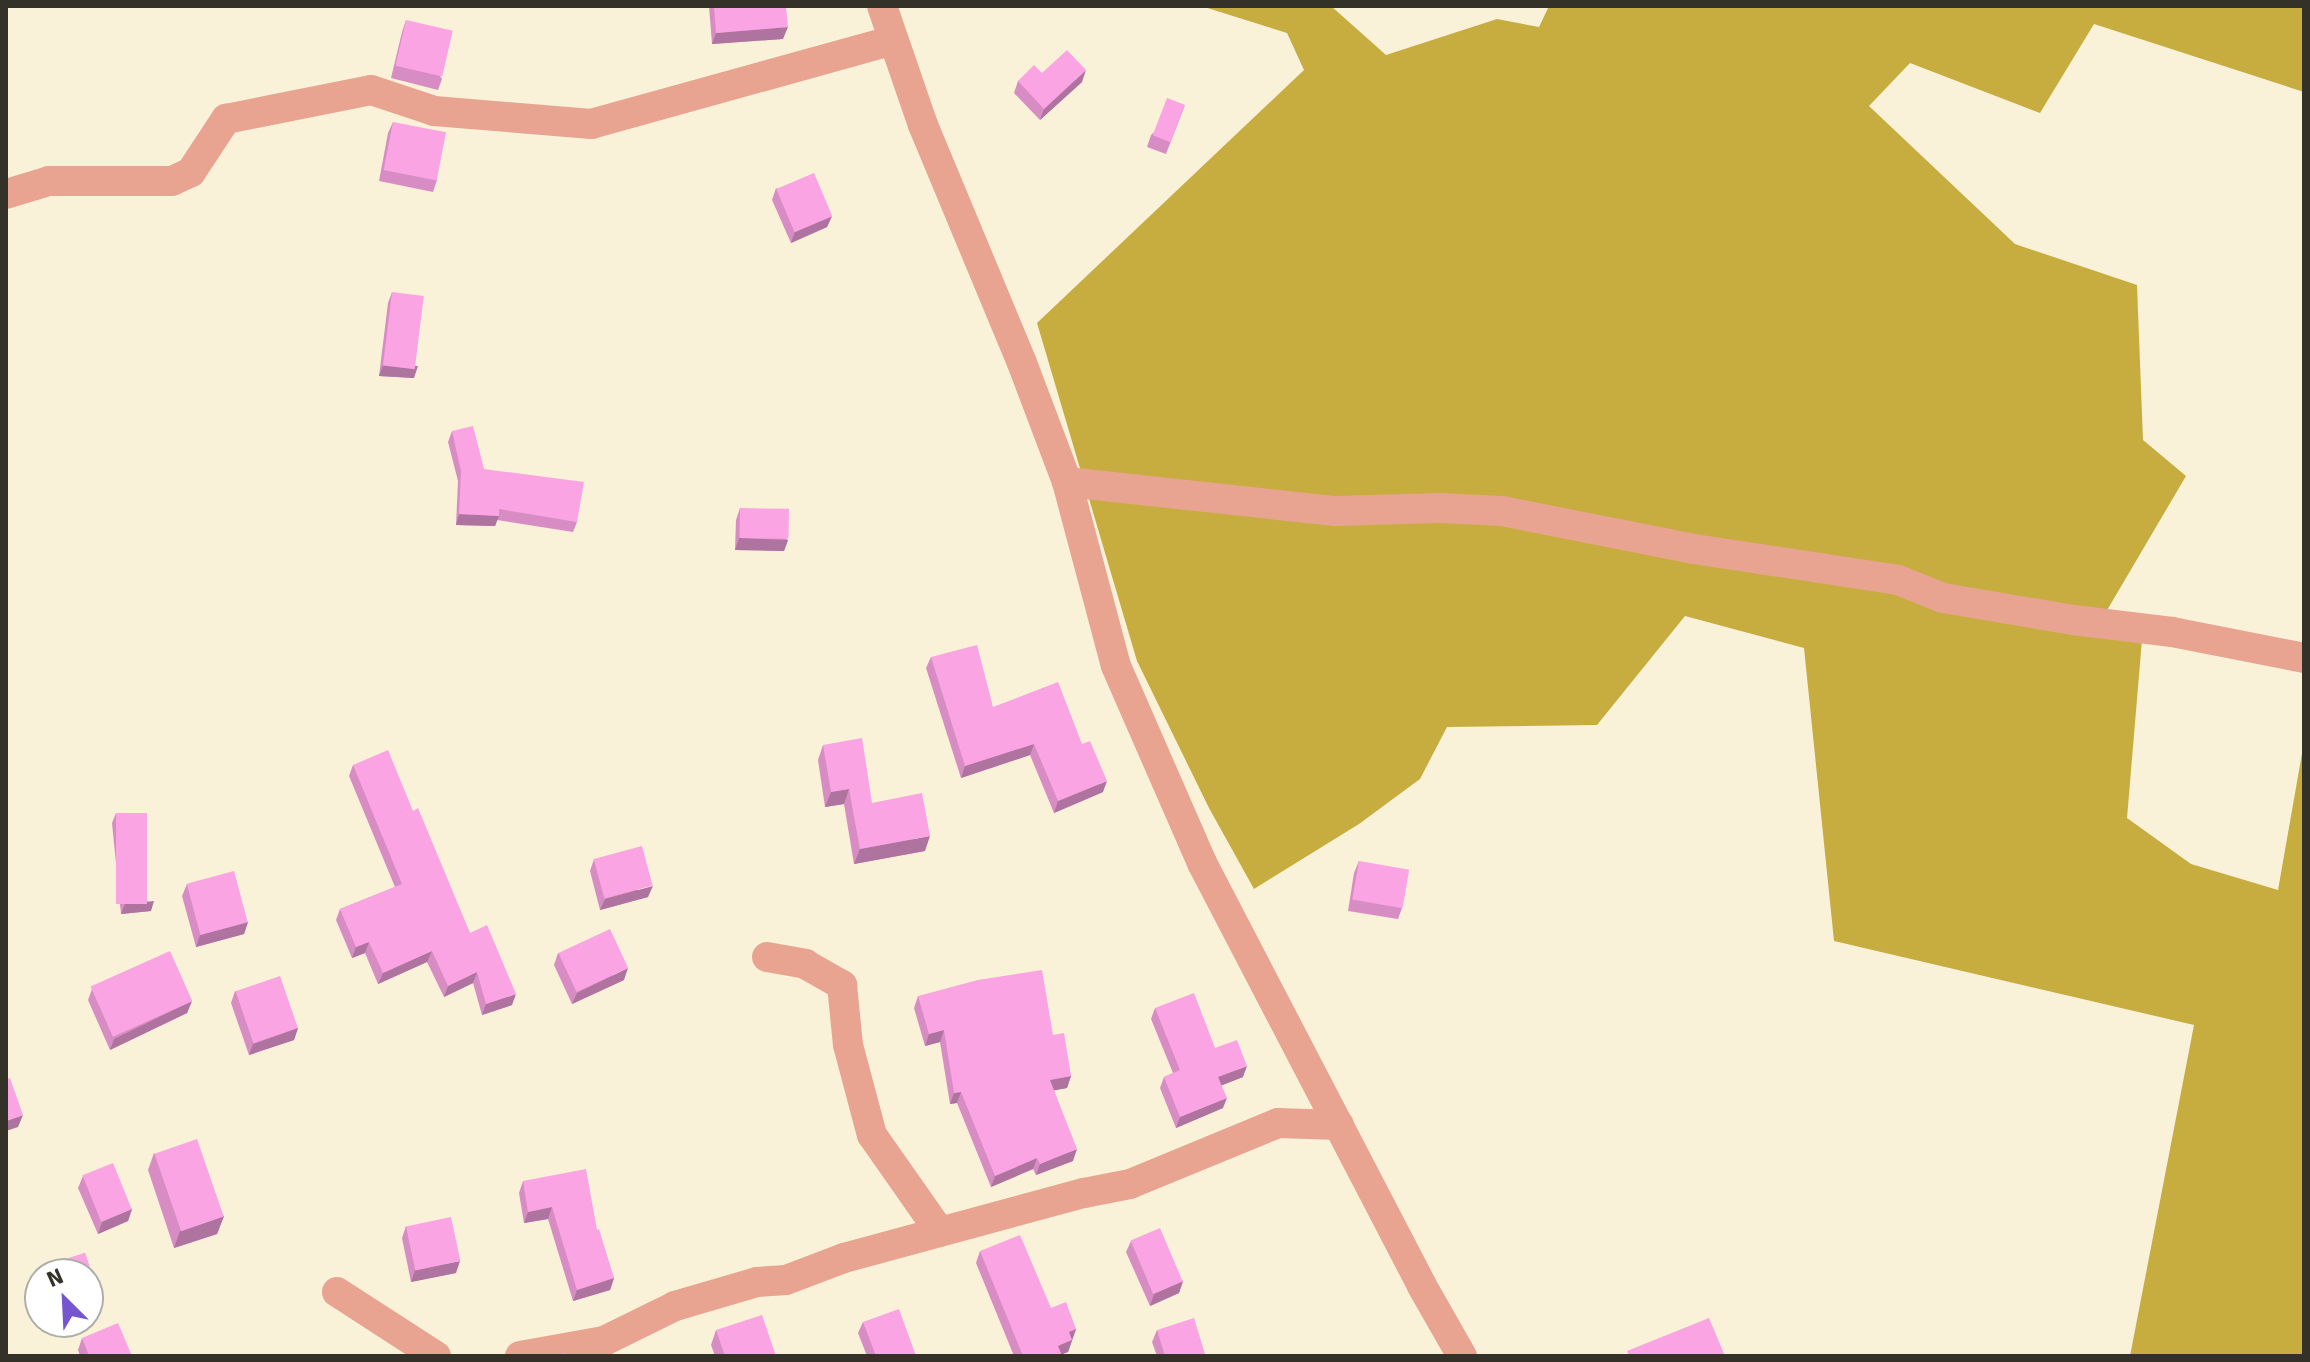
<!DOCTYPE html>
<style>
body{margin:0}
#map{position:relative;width:2310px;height:1362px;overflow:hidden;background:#f9f2d9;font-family:Signika,sans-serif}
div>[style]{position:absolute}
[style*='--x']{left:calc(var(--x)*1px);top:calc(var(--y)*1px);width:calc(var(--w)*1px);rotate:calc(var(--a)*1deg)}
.forest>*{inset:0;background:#c7ad40}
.street>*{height:30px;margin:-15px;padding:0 15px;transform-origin:15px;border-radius:15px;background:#e8a491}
.wall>*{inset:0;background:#d78dc3}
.shaded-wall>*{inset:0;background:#af739f}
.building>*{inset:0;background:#faa4e3;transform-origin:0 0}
span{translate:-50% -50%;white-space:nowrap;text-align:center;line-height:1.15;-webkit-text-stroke:6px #fff;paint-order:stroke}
.frame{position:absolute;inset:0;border:8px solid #343128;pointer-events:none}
.north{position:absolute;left:24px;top:1258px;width:80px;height:80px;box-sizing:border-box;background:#fff;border:2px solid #aeada9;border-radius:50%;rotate:336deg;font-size:22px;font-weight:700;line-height:32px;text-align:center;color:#343128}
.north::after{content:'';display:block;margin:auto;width:28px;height:36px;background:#7656d0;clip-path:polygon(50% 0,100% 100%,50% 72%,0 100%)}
</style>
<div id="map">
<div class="forest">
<div style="clip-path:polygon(1201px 6px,1331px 6px,1386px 55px,1497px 19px,1539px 27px,1549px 6px,2304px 6px,2304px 92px,2094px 24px,2040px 113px,1910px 63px,1869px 106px,2015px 244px,2137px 285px,2143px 440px,2186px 476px,2106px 612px,2142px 640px,2127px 818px,2191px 864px,2278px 890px,2304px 742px,2304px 1356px,2130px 1356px,2194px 1025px,1834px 941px,1804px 648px,1685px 616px,1597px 725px,1447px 727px,1420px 779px,1359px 824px,1254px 889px,1209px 808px,1137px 661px,1037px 323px,1304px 70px,1287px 33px)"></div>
</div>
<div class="street">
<div style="--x:882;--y:6;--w:126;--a:71"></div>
<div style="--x:923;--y:125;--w:258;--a:67.4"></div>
<div style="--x:1022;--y:363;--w:127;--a:69.3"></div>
<div style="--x:1067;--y:482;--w:190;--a:75.1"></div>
<div style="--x:1116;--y:666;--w:215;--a:66.4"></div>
<div style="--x:1202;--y:863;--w:477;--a:62.5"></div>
<div style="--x:1422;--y:1286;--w:81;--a:60.3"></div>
<div style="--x:6;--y:194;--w:45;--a:-16.8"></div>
<div style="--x:49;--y:181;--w:123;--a:0"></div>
<div style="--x:172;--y:181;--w:21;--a:-25"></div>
<div style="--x:191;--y:172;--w:64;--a:-56.6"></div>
<div style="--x:226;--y:119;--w:148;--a:-11.3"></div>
<div style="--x:371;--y:90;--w:66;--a:18.4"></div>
<div style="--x:434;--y:111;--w:158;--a:4.7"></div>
<div style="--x:591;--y:124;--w:313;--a:-15.5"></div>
<div style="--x:1067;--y:482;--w:270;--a:6.2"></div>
<div style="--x:1335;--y:511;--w:106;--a:-1.6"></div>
<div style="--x:1441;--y:508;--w:61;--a:2.8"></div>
<div style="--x:1502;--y:511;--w:196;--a:11.2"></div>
<div style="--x:1694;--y:549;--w:206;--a:8.6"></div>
<div style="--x:1898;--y:580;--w:48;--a:21.8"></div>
<div style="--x:1943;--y:598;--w:132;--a:9.6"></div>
<div style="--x:2073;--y:620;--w:100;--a:6.9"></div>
<div style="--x:2172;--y:632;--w:135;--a:11.1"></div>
<div style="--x:767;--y:957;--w:39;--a:10"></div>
<div style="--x:805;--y:964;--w:43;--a:29.6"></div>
<div style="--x:842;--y:985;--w:60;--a:84.3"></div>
<div style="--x:848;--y:1045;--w:93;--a:75.1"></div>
<div style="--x:872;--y:1135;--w:118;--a:55"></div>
<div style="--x:337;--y:1292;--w:118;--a:32.9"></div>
<div style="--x:520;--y:1356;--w:85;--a:-10.1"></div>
<div style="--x:604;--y:1341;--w:79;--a:-26.2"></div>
<div style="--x:675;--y:1306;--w:85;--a:-16.3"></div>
<div style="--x:757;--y:1282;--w:29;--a:-4"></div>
<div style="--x:786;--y:1280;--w:62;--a:-20.8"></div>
<div style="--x:844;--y:1258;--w:249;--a:-15.2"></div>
<div style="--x:1084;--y:1193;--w:47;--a:-11.1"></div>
<div style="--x:1130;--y:1184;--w:160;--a:-22.4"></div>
<div style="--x:1278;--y:1123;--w:61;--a:1.9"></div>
</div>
<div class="wall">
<div style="clip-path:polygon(709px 6px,786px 6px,783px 39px,712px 44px)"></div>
<div style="clip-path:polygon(406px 20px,442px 79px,438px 90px,391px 78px,402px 32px)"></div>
<div style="clip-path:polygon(1042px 73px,1082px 82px,1040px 120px,1014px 93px,1018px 81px)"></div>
<div style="clip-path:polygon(1185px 105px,1166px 154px,1147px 147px,1151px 135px)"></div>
<div style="clip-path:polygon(393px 122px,437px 180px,433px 192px,379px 181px,388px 133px)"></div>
<div style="clip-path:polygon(776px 188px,832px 216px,827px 227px,791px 243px,772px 200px)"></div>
<div style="clip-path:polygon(392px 292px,414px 378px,379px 376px,388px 303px)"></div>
<div style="clip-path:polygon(452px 431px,484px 469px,577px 522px,573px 532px,497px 520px,495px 526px,456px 525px,458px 481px,448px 442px)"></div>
<div style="clip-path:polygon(740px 508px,788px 540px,784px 551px,735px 550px,736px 520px)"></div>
<div style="clip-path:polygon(931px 657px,993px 707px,1082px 744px,1103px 792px,1054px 813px,1030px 755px,961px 778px,926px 668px)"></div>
<div style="clip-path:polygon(823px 745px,872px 803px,925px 851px,854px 864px,844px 804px,825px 807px,818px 760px)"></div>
<div style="clip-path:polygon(353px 765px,413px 811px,470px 933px,512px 1005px,482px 1015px,473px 983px,444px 997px,427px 962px,378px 984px,365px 953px,352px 958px,336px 920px,340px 909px,395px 887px,349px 776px)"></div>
<div style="clip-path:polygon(116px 813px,151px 911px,121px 914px,112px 823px)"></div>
<div style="clip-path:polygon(594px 859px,648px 897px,600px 910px,590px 871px)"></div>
<div style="clip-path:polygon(1359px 861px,1402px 908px,1398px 919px,1348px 911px,1354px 873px)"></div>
<div style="clip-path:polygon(187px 884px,248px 922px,244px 934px,196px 947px,182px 896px)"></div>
<div style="clip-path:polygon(558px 953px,624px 980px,572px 1004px,554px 965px)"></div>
<div style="clip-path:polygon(92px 989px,192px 1001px,187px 1013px,110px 1050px,88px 1000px)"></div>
<div style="clip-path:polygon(235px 991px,298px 1028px,294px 1040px,249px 1055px,231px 1003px)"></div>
<div style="clip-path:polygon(918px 996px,1053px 1035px,1071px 1076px,1067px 1088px,1054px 1090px,1073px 1161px,1036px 1175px,1033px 1169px,991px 1187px,957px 1103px,950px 1104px,940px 1042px,925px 1046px,914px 1008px)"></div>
<div style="clip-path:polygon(1155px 1008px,1215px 1048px,1243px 1077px,1222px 1085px,1223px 1108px,1176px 1128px,1160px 1088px,1164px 1077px,1173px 1073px,1151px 1019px)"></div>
<div style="clip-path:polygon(154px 1153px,224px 1216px,217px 1234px,174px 1248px,148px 1170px)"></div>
<div style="clip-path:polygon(83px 1176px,132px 1209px,128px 1221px,98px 1234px,78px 1188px)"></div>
<div style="clip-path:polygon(523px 1181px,597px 1230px,614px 1278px,610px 1290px,573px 1301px,548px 1219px,524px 1223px,519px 1193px)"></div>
<div style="clip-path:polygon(406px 1226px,456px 1273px,411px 1282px,402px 1238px)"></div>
<div style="clip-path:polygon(1131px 1241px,1183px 1281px,1179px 1293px,1150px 1306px,1126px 1252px)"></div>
<div style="clip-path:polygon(980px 1251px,1076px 1329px,1068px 1352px,1061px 1354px,1062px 1356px,1014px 1356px,976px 1263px)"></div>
<div style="clip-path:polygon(85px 1253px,97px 1290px,93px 1301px,88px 1303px,88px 1274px,40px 1274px,40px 1299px,34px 1279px,38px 1268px)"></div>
<div style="clip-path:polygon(863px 1322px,916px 1356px,867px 1356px,858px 1333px)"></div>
<div style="clip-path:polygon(716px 1330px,776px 1356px,715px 1356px,711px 1345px)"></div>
<div style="clip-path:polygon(1157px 1330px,1205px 1354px,1204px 1356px,1157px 1356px,1152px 1342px)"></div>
<div style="clip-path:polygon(82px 1338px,132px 1356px,80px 1356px,78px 1350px)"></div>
</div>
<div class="shaded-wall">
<div style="clip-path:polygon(788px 27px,783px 39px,712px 44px,716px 33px)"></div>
<div style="clip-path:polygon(1086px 70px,1082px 82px,1040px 120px,1044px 109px)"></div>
<div style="clip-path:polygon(832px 216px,827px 227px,791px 243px,795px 231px)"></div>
<div style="clip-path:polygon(383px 365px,418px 366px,414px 378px,379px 376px)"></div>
<div style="clip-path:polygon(459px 514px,499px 516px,495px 526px,456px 525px)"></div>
<div style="clip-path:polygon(739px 538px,788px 540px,784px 551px,735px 550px)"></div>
<div style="clip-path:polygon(1034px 744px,1030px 755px,961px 778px,965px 766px)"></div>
<div style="clip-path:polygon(1107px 781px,1103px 792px,1054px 813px,1058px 801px)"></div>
<div style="clip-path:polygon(849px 789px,844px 804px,825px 807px,831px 792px)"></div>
<div style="clip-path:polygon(930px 836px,925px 851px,854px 864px,860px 849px)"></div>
<div style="clip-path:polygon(653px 886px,648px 897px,600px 910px,605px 899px)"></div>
<div style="clip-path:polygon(154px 901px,151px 911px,121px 914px,125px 904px)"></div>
<div style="clip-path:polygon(248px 922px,244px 934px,196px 947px,200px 935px)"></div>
<div style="clip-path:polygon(369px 942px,365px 953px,352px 958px,356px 947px)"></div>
<div style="clip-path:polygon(432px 951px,427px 962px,378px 984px,383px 973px)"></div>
<div style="clip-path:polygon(628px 968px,624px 980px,572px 1004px,577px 993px)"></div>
<div style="clip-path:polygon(477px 972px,473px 983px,444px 997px,448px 986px)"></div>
<div style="clip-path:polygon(516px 994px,512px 1005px,482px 1015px,486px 1004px)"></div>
<div style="clip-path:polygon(192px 1001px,187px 1013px,110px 1050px,114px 1039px)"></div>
<div style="clip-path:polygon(298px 1028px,294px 1040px,249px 1055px,253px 1044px)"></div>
<div style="clip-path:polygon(944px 1030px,940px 1042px,925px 1046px,929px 1034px)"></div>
<div style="clip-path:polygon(1247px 1066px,1243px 1077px,1215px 1088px,1218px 1077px)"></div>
<div style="clip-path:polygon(1071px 1076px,1067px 1088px,1046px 1092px,1050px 1080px)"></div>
<div style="clip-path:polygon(961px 1092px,957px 1103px,950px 1104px,954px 1093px)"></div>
<div style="clip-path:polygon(1227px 1098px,1223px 1108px,1176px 1128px,1180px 1117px)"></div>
<div style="clip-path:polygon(23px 1115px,18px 1127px,6px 1131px,6px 1121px)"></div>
<div style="clip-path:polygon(1077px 1149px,1073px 1161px,1036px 1175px,1040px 1164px)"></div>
<div style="clip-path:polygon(1037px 1158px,1033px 1169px,991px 1187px,995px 1176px)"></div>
<div style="clip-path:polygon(552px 1207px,548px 1219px,524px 1223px,528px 1212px)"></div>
<div style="clip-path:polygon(132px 1209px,128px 1221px,98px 1234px,102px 1222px)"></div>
<div style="clip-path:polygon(224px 1216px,217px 1234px,174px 1248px,180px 1231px)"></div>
<div style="clip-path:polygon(460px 1261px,456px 1273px,411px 1282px,415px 1270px)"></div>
<div style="clip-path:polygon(614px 1278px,610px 1290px,573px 1301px,577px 1290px)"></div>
<div style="clip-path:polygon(1183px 1281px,1179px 1293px,1150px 1306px,1154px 1294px)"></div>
<div style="clip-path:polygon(97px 1290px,93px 1301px,88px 1303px,88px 1293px)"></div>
<div style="clip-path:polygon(1076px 1329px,1068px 1352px,1058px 1356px,1058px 1346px,1069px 1332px)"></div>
</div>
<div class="building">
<div style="clip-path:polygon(714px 6px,786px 6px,788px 27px,716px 33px)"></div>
<div style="left:406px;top:20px;width:48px;height:47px;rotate:13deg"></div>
<div style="clip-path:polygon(1067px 50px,1086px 70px,1044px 109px,1018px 81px,1034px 65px,1042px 73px)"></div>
<div style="left:1167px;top:98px;width:19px;height:40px;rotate:21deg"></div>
<div style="left:393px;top:122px;width:54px;height:49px;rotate:11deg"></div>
<div style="left:814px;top:173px;width:47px;height:41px;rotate:67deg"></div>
<div style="left:392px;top:292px;width:32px;height:74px;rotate:7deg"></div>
<div style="clip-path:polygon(473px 426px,484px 469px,584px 482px,577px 522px,499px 509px,499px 516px,459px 514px,461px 471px,452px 431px)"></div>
<div style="left:740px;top:508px;width:49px;height:30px;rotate:1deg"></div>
<div style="clip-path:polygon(977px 645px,993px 707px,1058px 682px,1082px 744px,1090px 741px,1107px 781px,1058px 801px,1034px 744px,965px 766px,931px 657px)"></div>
<div style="clip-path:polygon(862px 738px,872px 803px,922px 793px,930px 836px,860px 849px,849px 789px,831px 792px,823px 745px)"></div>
<div style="clip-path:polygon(388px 750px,413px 811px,418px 808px,470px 933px,487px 925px,516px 994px,486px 1004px,477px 972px,448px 986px,432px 951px,383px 973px,369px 942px,356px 947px,340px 909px,402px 884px,353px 765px)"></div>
<div style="left:116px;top:813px;width:31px;height:91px"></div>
<div style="left:642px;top:846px;width:41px;height:50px;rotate:75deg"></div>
<div style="left:1359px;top:861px;width:51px;height:39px;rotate:10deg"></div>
<div style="left:234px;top:871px;width:53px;height:49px;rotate:75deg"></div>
<div style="left:610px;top:929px;width:43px;height:57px;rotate:65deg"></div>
<div style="left:170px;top:951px;width:55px;height:87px;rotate:66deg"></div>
<div style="clip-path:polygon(1042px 970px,1053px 1035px,1064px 1033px,1071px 1076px,1050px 1080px,1077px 1149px,1040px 1164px,1037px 1158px,995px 1176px,961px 1092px,954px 1093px,944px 1030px,929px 1034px,918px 996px,978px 980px)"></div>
<div style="left:280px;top:976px;width:55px;height:47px;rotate:71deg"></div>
<div style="clip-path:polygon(1194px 993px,1215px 1048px,1237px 1040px,1247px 1066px,1218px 1077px,1227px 1098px,1180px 1117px,1164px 1077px,1180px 1070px,1155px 1008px)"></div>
<div style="clip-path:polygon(10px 1078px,23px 1115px,6px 1121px,6px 1080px)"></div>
<div style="left:197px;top:1139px;width:82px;height:45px;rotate:71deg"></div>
<div style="left:113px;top:1163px;width:50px;height:33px;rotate:68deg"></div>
<div style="clip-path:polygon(586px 1169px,597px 1230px,599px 1229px,614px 1278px,577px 1290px,552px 1207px,528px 1212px,523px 1181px)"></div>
<div style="left:451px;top:1217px;width:45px;height:46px;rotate:78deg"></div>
<div style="left:1160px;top:1228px;width:58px;height:32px;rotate:67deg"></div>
<div style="clip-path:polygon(1020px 1235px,1051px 1308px,1066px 1302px,1076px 1329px,1069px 1332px,1072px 1340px,1058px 1346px,1062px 1356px,1023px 1356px,980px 1251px)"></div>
<div style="clip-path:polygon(85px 1253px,97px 1290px,88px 1293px,88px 1274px,40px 1274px,38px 1268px)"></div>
<div style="clip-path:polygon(899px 1309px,916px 1356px,876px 1356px,863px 1322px)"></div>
<div style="clip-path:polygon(762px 1315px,776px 1356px,725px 1356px,716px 1330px)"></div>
<div style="clip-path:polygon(1194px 1318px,1205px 1354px,1198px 1356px,1165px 1356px,1157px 1330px)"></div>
<div style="clip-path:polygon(1709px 1318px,1725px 1356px,1629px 1356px,1627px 1351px)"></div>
<div style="clip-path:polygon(118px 1323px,132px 1356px,89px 1356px,82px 1338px)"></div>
<div style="clip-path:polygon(565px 1353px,565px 1356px,552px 1356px)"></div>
</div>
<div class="frame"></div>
<div class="north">N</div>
</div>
